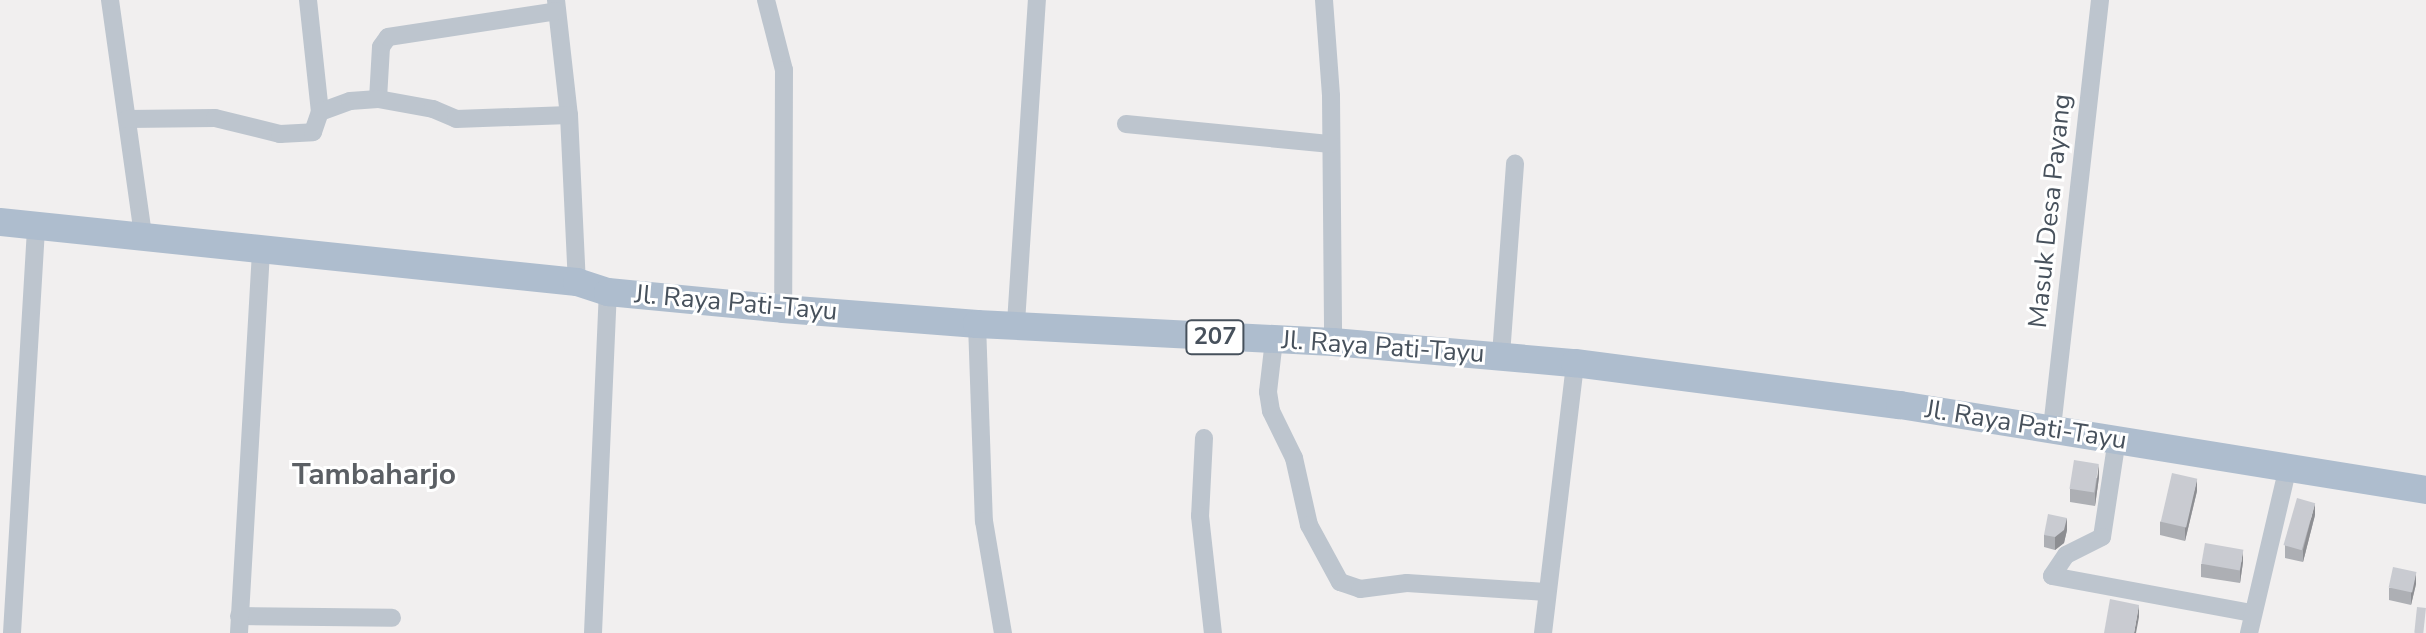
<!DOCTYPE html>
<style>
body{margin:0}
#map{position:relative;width:2426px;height:633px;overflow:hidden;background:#f1efef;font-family:"Nunito Sans",sans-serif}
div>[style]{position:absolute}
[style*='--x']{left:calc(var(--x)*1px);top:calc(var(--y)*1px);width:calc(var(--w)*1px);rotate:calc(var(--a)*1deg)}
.minor>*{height:18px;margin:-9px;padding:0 9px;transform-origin:9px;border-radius:9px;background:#bdc5ce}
.primary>*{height:28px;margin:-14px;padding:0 14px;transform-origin:14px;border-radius:14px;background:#aebdce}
.wall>*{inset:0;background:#adafb4}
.shaded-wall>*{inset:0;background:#8d8e92}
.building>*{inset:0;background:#c9cbd1;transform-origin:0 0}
span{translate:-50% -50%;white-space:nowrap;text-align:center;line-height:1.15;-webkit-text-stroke:6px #fff;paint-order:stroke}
.shield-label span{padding:2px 6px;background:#fff;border:2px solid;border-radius:6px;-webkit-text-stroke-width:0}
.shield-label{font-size:24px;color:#47515c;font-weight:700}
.street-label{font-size:26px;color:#47515c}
.quarter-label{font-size:30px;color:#5b5f64;font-weight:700}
</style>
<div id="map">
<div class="minor">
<div style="--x:110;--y:0;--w:238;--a:82"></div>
<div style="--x:308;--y:0;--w:113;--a:83.9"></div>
<div style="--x:556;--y:0;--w:116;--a:83.6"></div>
<div style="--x:569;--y:115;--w:167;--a:87.3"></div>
<div style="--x:766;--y:0;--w:72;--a:75.6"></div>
<div style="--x:784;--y:70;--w:239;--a:90.2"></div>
<div style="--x:1324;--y:0;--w:96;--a:85.8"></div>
<div style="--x:1331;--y:96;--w:246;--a:89.5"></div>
<div style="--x:378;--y:99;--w:52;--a:-86.7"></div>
<div style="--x:381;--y:47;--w:12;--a:-55"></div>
<div style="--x:388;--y:37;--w:171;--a:-8.7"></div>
<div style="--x:127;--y:119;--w:88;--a:-0.7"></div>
<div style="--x:215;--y:118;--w:67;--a:13.8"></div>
<div style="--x:280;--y:134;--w:33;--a:-3"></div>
<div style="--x:313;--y:132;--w:21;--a:-71"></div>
<div style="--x:320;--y:112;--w:32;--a:-20"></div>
<div style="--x:350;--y:101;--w:28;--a:-4"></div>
<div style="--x:378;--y:99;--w:56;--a:10.3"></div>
<div style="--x:433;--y:109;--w:25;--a:23"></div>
<div style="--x:456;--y:119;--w:113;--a:-2"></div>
<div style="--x:1126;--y:124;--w:206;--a:5.6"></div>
<div style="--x:1016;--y:323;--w:324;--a:-86.3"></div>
<div style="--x:977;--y:324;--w:197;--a:88"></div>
<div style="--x:984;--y:521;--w:114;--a:80.4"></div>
<div style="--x:1274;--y:340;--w:52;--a:96.6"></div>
<div style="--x:1268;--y:392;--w:19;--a:81"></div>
<div style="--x:1271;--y:411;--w:52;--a:63.9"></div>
<div style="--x:1294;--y:458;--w:69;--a:77.4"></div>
<div style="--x:1309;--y:525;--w:65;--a:61.5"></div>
<div style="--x:1340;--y:582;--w:21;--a:19"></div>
<div style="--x:1360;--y:589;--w:47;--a:-7.3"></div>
<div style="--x:1407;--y:583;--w:139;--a:3.7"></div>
<div style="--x:1501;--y:355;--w:192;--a:-85.8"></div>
<div style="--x:2052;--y:428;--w:431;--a:-83.6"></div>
<div style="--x:1204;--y:438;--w:78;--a:92.9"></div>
<div style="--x:1200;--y:516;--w:118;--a:83.7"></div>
<div style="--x:2117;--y:439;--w:99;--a:98.7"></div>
<div style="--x:2102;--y:537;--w:40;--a:153.4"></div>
<div style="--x:2066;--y:555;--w:25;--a:124"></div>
<div style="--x:2052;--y:576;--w:203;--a:10.5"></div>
<div style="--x:239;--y:616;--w:153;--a:0.7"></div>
<div style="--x:12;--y:633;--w:409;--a:-86.6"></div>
<div style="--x:239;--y:633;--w:386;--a:-86.7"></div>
<div style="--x:593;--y:633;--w:341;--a:-87.5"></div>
<div style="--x:1543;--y:633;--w:272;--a:-83.2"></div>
<div style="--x:2249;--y:633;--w:171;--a:-76.8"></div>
</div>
<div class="primary">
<div style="--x:0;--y:222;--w:580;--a:5.94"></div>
<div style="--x:577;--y:282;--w:33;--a:18"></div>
<div style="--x:608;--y:292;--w:176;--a:5.5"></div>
<div style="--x:783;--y:309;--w:195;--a:4.4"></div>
<div style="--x:977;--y:324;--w:356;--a:2.9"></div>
<div style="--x:1333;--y:342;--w:243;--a:5"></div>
<div style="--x:1575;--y:363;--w:328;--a:7.4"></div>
<div style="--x:1900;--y:405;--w:533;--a:9.18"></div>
</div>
<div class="wall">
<div style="clip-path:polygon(2099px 477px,2095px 506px,2070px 502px,2070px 489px)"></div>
<div style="clip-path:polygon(2197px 491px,2185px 541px,2160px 535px,2160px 522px)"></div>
<div style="clip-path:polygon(2315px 515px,2303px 562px,2285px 558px,2285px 545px)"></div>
<div style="clip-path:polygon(2067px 530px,2064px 543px,2055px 550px,2044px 547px,2044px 535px)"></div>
<div style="clip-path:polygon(2243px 562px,2240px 583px,2201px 577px,2201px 564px)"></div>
<div style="clip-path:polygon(2416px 584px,2411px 605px,2389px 600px,2389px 588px)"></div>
</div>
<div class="shaded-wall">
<div style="clip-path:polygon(2099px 464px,2099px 477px,2095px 506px,2095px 494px)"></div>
<div style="clip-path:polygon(2197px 479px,2197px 491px,2185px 541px,2185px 528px)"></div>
<div style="clip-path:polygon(2315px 503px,2315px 515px,2303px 562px,2303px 550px)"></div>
<div style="clip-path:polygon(2067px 518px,2067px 530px,2064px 543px,2055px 550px,2055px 537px)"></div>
<div style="clip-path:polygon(2243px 550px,2243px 562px,2240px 583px,2240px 571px)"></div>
<div style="clip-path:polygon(2416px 572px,2416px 584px,2411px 605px,2411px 593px)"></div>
<div style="clip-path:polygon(2139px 605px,2139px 617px,2136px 633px,2134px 633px)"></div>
</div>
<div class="building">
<div style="left:2074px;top:460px;width:25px;height:29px;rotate:9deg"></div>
<div style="left:2172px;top:473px;width:26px;height:50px;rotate:13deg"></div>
<div style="left:2297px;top:498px;width:19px;height:49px;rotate:16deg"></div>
<div style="clip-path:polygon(2048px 514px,2067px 518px,2064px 530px,2055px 537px,2044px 535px)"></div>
<div style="left:2205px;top:543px;width:39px;height:21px;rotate:10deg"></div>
<div style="left:2393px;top:567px;width:24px;height:21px;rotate:12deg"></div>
<div style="clip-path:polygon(2110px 599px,2139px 605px,2134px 633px,2104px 633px)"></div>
<div style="left:2417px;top:607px;width:9px;height:26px;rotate:6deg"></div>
</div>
<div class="shield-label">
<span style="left:1215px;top:337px">207</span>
</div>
<div class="street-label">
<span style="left:2050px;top:211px;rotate:-84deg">Masuk Desa Payang</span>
<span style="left:736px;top:303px;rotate:5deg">Jl. Raya Pati-Tayu</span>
<span style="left:1383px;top:347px;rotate:4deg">Jl. Raya Pati-Tayu</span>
<span style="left:2026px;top:425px;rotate:9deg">Jl. Raya Pati-Tayu</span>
</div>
<div class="quarter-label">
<span style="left:374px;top:475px">Tambaharjo</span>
</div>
</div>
